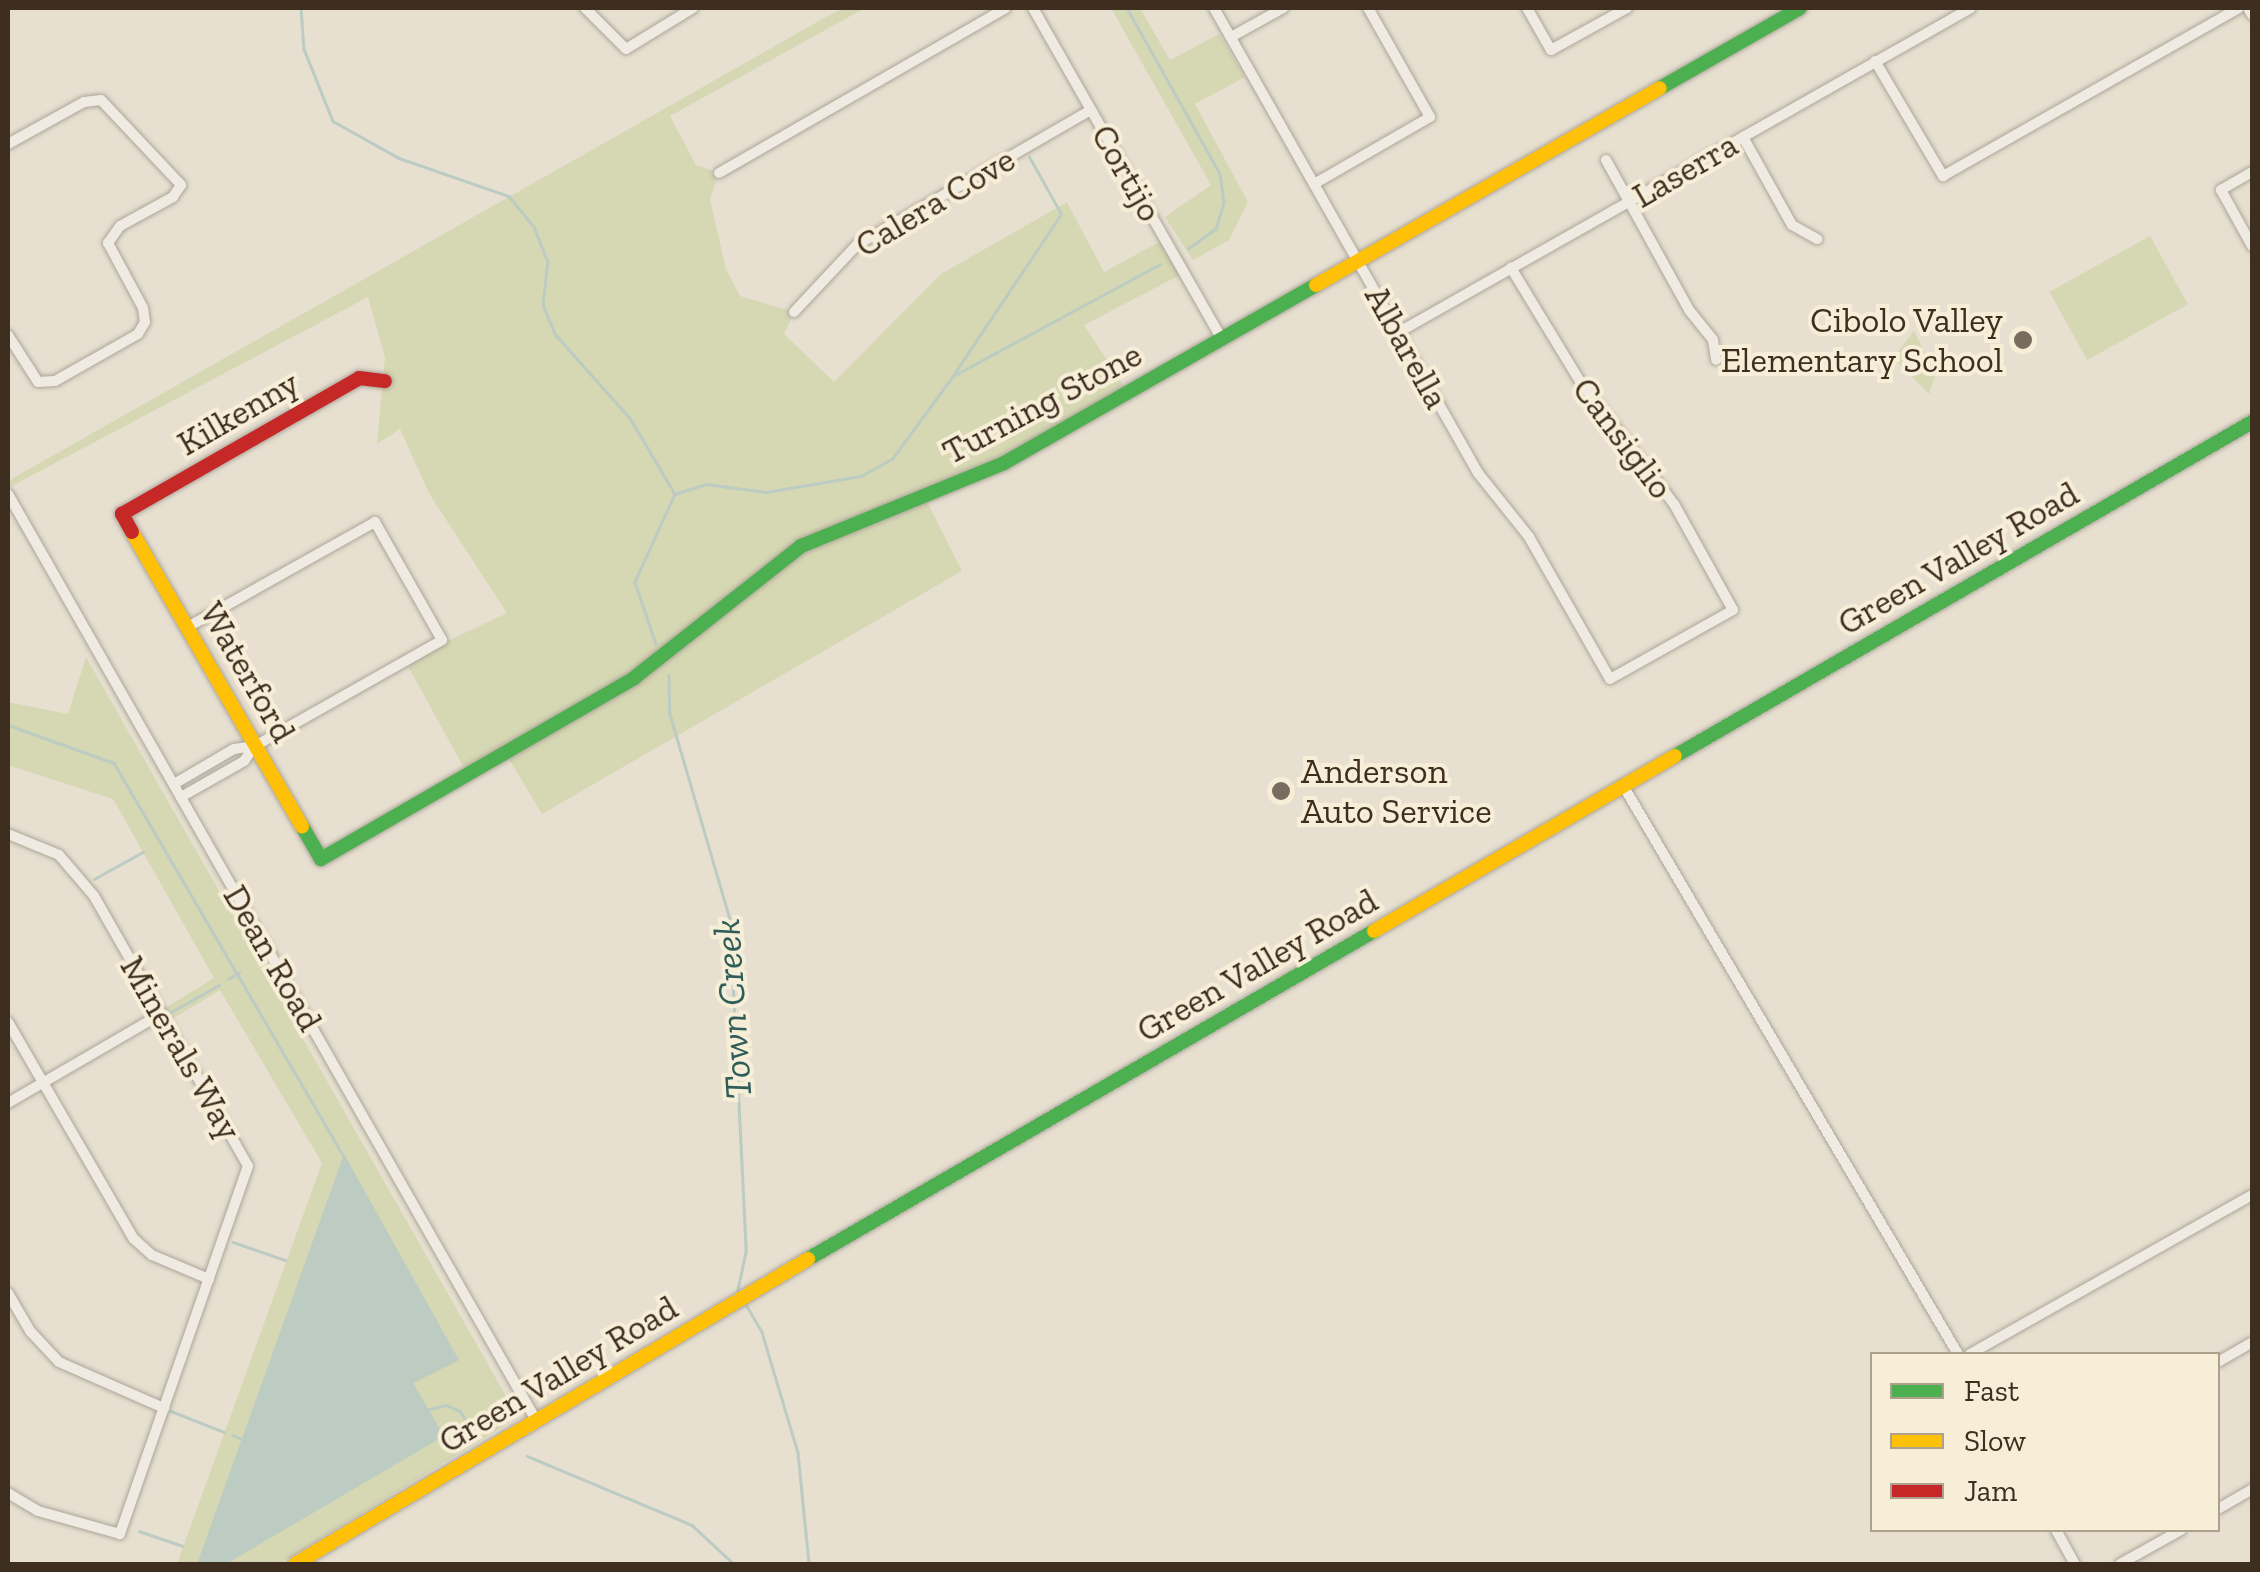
<!DOCTYPE html>
<style>
body{margin:0}
#map{position:relative;width:2260px;height:1572px;overflow:hidden;background:#e7e0d1;font-family:"Zilla Slab",serif}
div>[style]{position:absolute}
[style*='--x']{left:calc(var(--x)*1px);top:calc(var(--y)*1px);width:calc(var(--w)*1px);rotate:calc(var(--a)*1deg)}
.green>*{inset:0;background:#d6d7b3;transform-origin:0 0}
.water>*{inset:0;background:#bcccc2}
.stream>*{height:2.5px;margin:-1.25px;padding:0 1.25px;transform-origin:1.25px;border-radius:1.25px;background:#bcccc2}
.roads{filter:drop-shadow(0 0 2px #ada599) drop-shadow(0 0 2px #ada599)}
.street>*{height:10px;margin:-5px;padding:0 5px;transform-origin:5px;border-radius:5px;background:#efebe3}
.fast>*{height:14px;margin:-7px;padding:0 7px;transform-origin:7px;border-radius:7px;background:#4caf50}
.slow>*{height:14px;margin:-7px;padding:0 7px;transform-origin:7px;border-radius:7px;background:#ffc107}
.jam>*{height:14px;margin:-7px;padding:0 7px;transform-origin:7px;border-radius:7px;background:#c62828}
.dots>*{width:28px;height:28px;translate:-50% -50%;box-sizing:border-box;border:5px solid #f7eed8;border-radius:50%}
span{translate:-50% -50%;white-space:nowrap;text-align:center;line-height:1.15;-webkit-text-stroke:8px #f7eed8;paint-order:stroke}
.street-label{font-size:35px;color:#3d2e20}
.poi-label{font-size:35px;color:#3d2e20}
.right{translate:-100% -50%;text-align:right}
.left{translate:0 -50%;text-align:left}
.water-label{font-size:38px;color:#2f5d5a;font-style:italic}
.frame{position:absolute;inset:0;border:10px solid #3d2e20;pointer-events:none}
.legend{position:absolute;left:1870px;top:1352px;width:350px;height:180px;box-sizing:border-box;background:#f7eed8;border:2px solid #ada18e;margin:0;padding:12px 18px;list-style:none;font-size:30px;color:#3d2e20}
.legend li{display:flex;align-items:center;gap:20px;height:50px}
.legend b{width:50px;border:2px solid #ada18e}
</style>
<div id="map">
<div class="green">
<div style="clip-path:polygon(842px 8px,865px 8px,670px 116px,696px 165px,719px 173px,710px 199px,726px 269px,740px 296px,794px 312px,784px 334px,834px 382px,941px 274px,1067px 202px,1104px 272px,1165px 239px,1184px 273px,1084px 325px,1128px 392px,1004px 463px,924px 496px,962px 571px,542px 814px,506px 754px,468px 775px,405px 661px,507px 613px,430px 495px,400px 429px,377px 444px,385px 357px,368px 297px,8px 488px,8px 481px)"></div>
<div style="clip-path:polygon(1111px 8px,1140px 8px,1170px 60px,1219px 34px,1245px 77px,1195px 104px,1248px 202px,1229px 240px,1193px 260px,1165px 217px,1211px 185px)"></div>
<div style="left:2150px;top:236px;width:78px;height:115px;rotate:61deg"></div>
<div style="clip-path:polygon(1914px 331px,1936px 374px,1929px 394px,1893px 358px)"></div>
<div style="clip-path:polygon(86px 657px,518px 1417px,279px 1564px,177px 1564px,322px 1163px,220px 990px,172px 1019px,162px 1010px,214px 978px,113px 799px,8px 765px,8px 702px,68px 714px)"></div>
</div>
<div class="water">
<div style="clip-path:polygon(344px 1154px,459px 1360px,413px 1383px,444px 1436px,226px 1564px,197px 1564px)"></div>
</div>
<div class="stream">
<div style="--x:301;--y:8;--w:41;--a:85.8"></div>
<div style="--x:304;--y:49;--w:78;--a:68.1"></div>
<div style="--x:333;--y:121;--w:76;--a:29.3"></div>
<div style="--x:399;--y:158;--w:116;--a:19.1"></div>
<div style="--x:509;--y:196;--w:40;--a:51"></div>
<div style="--x:534;--y:227;--w:37;--a:68"></div>
<div style="--x:548;--y:261;--w:44;--a:96.5"></div>
<div style="--x:543;--y:305;--w:33;--a:67"></div>
<div style="--x:556;--y:335;--w:111;--a:48.3"></div>
<div style="--x:630;--y:418;--w:88;--a:59.4"></div>
<div style="--x:675;--y:494;--w:97;--a:114.4"></div>
<div style="--x:635;--y:582;--w:65;--a:71.3"></div>
<div style="--x:1127;--y:8;--w:190;--a:60.7"></div>
<div style="--x:1220;--y:174;--w:29;--a:82"></div>
<div style="--x:1224;--y:203;--w:27;--a:107"></div>
<div style="--x:1216;--y:229;--w:34;--a:144"></div>
<div style="--x:954;--y:374;--w:192;--a:-56.2"></div>
<div style="--x:1061;--y:214;--w:65;--a:-119.3"></div>
<div style="--x:675;--y:494;--w:33;--a:-18"></div>
<div style="--x:706;--y:484;--w:61;--a:7.6"></div>
<div style="--x:766;--y:492;--w:96;--a:-9.6"></div>
<div style="--x:861;--y:476;--w:35;--a:-29"></div>
<div style="--x:892;--y:459;--w:103;--a:-53.7"></div>
<div style="--x:953;--y:376;--w:235;--a:-28.4"></div>
<div style="--x:669;--y:675;--w:39;--a:89"></div>
<div style="--x:670;--y:714;--w:214;--a:73.7"></div>
<div style="--x:730;--y:919;--w:333;--a:87.2"></div>
<div style="--x:746;--y:1252;--w:39;--a:102"></div>
<div style="--x:8;--y:725;--w:113;--a:19.7"></div>
<div style="--x:114;--y:763;--w:455;--a:59.7"></div>
<div style="--x:94;--y:879;--w:56;--a:-28.9"></div>
<div style="--x:228;--y:979;--w:13;--a:-29"></div>
<div style="--x:171;--y:1012;--w:55;--a:-29.4"></div>
<div style="--x:233;--y:1242;--w:55;--a:19.1"></div>
<div style="--x:747;--y:1306;--w:30;--a:60"></div>
<div style="--x:762;--y:1332;--w:126;--a:73.4"></div>
<div style="--x:798;--y:1453;--w:112;--a:84.3"></div>
<div style="--x:426;--y:1410;--w:21;--a:-14"></div>
<div style="--x:446;--y:1405;--w:15;--a:23"></div>
<div style="--x:460;--y:1411;--w:25;--a:58"></div>
<div style="--x:171;--y:1411;--w:57;--a:21.6"></div>
<div style="--x:233;--y:1435;--w:10;--a:24"></div>
<div style="--x:527;--y:1456;--w:179;--a:22.7"></div>
<div style="--x:692;--y:1525;--w:57;--a:42.9"></div>
<div style="--x:139;--y:1531;--w:46;--a:18.8"></div>
</div>
<div class="roads">
<div class="street">
<div style="--x:585;--y:8;--w:58;--a:45"></div>
<div style="--x:626;--y:49;--w:79;--a:-31.5"></div>
<div style="--x:1033;--y:8;--w:381;--a:60.3"></div>
<div style="--x:1214;--y:8;--w:535;--a:60.41"></div>
<div style="--x:1478;--y:473;--w:82;--a:51.4"></div>
<div style="--x:1529;--y:537;--w:163;--a:60.3"></div>
<div style="--x:1610;--y:679;--w:141;--a:-29.3"></div>
<div style="--x:1733;--y:610;--w:121;--a:-119.1"></div>
<div style="--x:1674;--y:504;--w:153;--a:-127.5"></div>
<div style="--x:1581;--y:383;--w:135;--a:-121.3"></div>
<div style="--x:1527;--y:8;--w:48;--a:60.3"></div>
<div style="--x:1551;--y:50;--w:87;--a:-28.9"></div>
<div style="--x:2248;--y:8;--w:8;--a:60"></div>
<div style="--x:1231;--y:37;--w:60;--a:-29.1"></div>
<div style="--x:1875;--y:61;--w:134;--a:59.4"></div>
<div style="--x:1943;--y:176;--w:340;--a:-29.6"></div>
<div style="--x:1743;--y:137;--w:101;--a:60.9"></div>
<div style="--x:1792;--y:225;--w:29;--a:29"></div>
<div style="--x:8;--y:144;--w:87;--a:-28.9"></div>
<div style="--x:84;--y:102;--w:17;--a:-7"></div>
<div style="--x:101;--y:100;--w:117;--a:46.7"></div>
<div style="--x:181;--y:185;--w:14;--a:124"></div>
<div style="--x:173;--y:197;--w:60;--a:151.3"></div>
<div style="--x:120;--y:226;--w:21;--a:125"></div>
<div style="--x:108;--y:243;--w:74;--a:61.7"></div>
<div style="--x:143;--y:308;--w:14;--a:82"></div>
<div style="--x:145;--y:322;--w:14;--a:120"></div>
<div style="--x:138;--y:334;--w:95;--a:150.5"></div>
<div style="--x:55;--y:381;--w:17;--a:177"></div>
<div style="--x:38;--y:382;--w:56;--a:-122.6"></div>
<div style="--x:1606;--y:160;--w:171;--a:61"></div>
<div style="--x:1689;--y:310;--w:38;--a:51"></div>
<div style="--x:1713;--y:340;--w:20;--a:81"></div>
<div style="--x:2252;--y:172;--w:36;--a:150"></div>
<div style="--x:2221;--y:190;--w:64;--a:61"></div>
<div style="--x:719;--y:173;--w:331;--a:-29.9"></div>
<div style="--x:1314;--y:184;--w:134;--a:-30"></div>
<div style="--x:1430;--y:117;--w:125;--a:-119.6"></div>
<div style="--x:794;--y:312;--w:92;--a:-46.8"></div>
<div style="--x:857;--y:245;--w:270;--a:-30"></div>
<div style="--x:1399;--y:332;--w:657;--a:-29.53"></div>
<div style="--x:8;--y:494;--w:1068;--a:60.31"></div>
<div style="--x:174;--y:784;--w:69;--a:-30.3"></div>
<div style="--x:234;--y:749;--w:21;--a:-8"></div>
<div style="--x:255;--y:746;--w:215;--a:-29.5"></div>
<div style="--x:442;--y:640;--w:136;--a:-119.6"></div>
<div style="--x:375;--y:522;--w:214;--a:150.7"></div>
<div style="--x:1624;--y:787;--w:658;--a:59.5"></div>
<div style="--x:181;--y:797;--w:73;--a:-29.7"></div>
<div style="--x:244;--y:761;--w:19;--a:-54"></div>
<div style="--x:8;--y:834;--w:55;--a:22.4"></div>
<div style="--x:59;--y:855;--w:54;--a:49.5"></div>
<div style="--x:94;--y:896;--w:311;--a:60.3"></div>
<div style="--x:248;--y:1166;--w:390;--a:109.2"></div>
<div style="--x:120;--y:1534;--w:85;--a:-164.3"></div>
<div style="--x:38;--y:1511;--w:35;--a:-149"></div>
<div style="--x:8;--y:1022;--w:251;--a:59.9"></div>
<div style="--x:134;--y:1239;--w:24;--a:42"></div>
<div style="--x:152;--y:1255;--w:62;--a:22.8"></div>
<div style="--x:8;--y:1103;--w:177;--a:-30.2"></div>
<div style="--x:8;--y:1293;--w:44;--a:59.9"></div>
<div style="--x:30;--y:1331;--w:42;--a:46.9"></div>
<div style="--x:59;--y:1362;--w:115;--a:23.7"></div>
<div style="--x:1970;--y:1354;--w:324;--a:-29.4"></div>
<div style="--x:2218;--y:1362;--w:39;--a:-30"></div>
<div style="--x:2218;--y:1509;--w:39;--a:-30"></div>
<div style="--x:2056;--y:1530;--w:39;--a:61"></div>
<div style="--x:2120;--y:1564;--w:70;--a:-29.1"></div>
</div>
<div class="fast">
<div style="--x:1660;--y:88;--w:161;--a:-29.7"></div>
<div style="--x:1675;--y:756;--w:667;--a:-30.06"></div>
<div style="--x:302;--y:826;--w:38;--a:60"></div>
<div style="--x:321;--y:859;--w:362;--a:-30"></div>
<div style="--x:634;--y:678;--w:213;--a:-38.3"></div>
<div style="--x:801;--y:546;--w:219;--a:-22.2"></div>
<div style="--x:1004;--y:463;--w:359;--a:-29.7"></div>
<div style="--x:808;--y:1259;--w:654;--a:-30.09"></div>
</div>
<div class="slow">
<div style="--x:1316;--y:285;--w:396;--a:-29.8"></div>
<div style="--x:132;--y:532;--w:340;--a:60"></div>
<div style="--x:1374;--y:931;--w:348;--a:-30.2"></div>
<div style="--x:295;--y:1564;--w:597;--a:-30.73"></div>
</div>
<div class="jam">
<div style="--x:132;--y:532;--w:21;--a:-119"></div>
<div style="--x:122;--y:514;--w:273;--a:-29.8"></div>
<div style="--x:359;--y:378;--w:26;--a:7"></div>
</div>
</div>
<div class="dots">
<div style="left:2023px;top:340px;background:#786c5e"></div>
<div style="left:1281px;top:791px;background:#786c5e"></div>
</div>
<div class="street-label">
<span style="left:1685px;top:170px;rotate:-30deg">Laserra</span>
<span style="left:1127px;top:173px;rotate:60deg">Cortijo</span>
<span style="left:935px;top:202px;rotate:-31deg">Calera Cove</span>
<span style="left:1407px;top:347px;rotate:61deg">Albarella</span>
<span style="left:1042px;top:403px;rotate:-28deg">Turning Stone</span>
<span style="left:238px;top:413px;rotate:-30deg">Kilkenny</span>
<span style="left:1623px;top:438px;rotate:53deg">Cansiglio</span>
<span style="left:1958px;top:558px;rotate:-30deg">Green Valley Road</span>
<span style="left:248px;top:672px;rotate:60deg">Waterford</span>
<span style="left:273px;top:958px;rotate:60deg">Dean Road</span>
<span style="left:1257px;top:965px;rotate:-30deg">Green Valley Road</span>
<span style="left:181px;top:1048px;rotate:60deg">Minerals Way</span>
<span style="left:558px;top:1374px;rotate:-31deg">Green Valley Road</span>
</div>
<div class="poi-label">
<span class="right" style="left:2003px;top:340px">Cibolo Valley<br>Elementary School</span>
<span class="left" style="left:1301px;top:791px">Anderson<br>Auto Service</span>
</div>
<div class="water-label">
<span style="left:733px;top:1009px;rotate:-94deg">Town Creek</span>
</div>
<div class="frame"></div>
<ul class="legend">
<li><b style="height:12px;background:#4caf50"></b>Fast</li>
<li><b style="height:12px;background:#ffc107"></b>Slow</li>
<li><b style="height:12px;background:#c62828"></b>Jam</li>
</ul>
</div>
